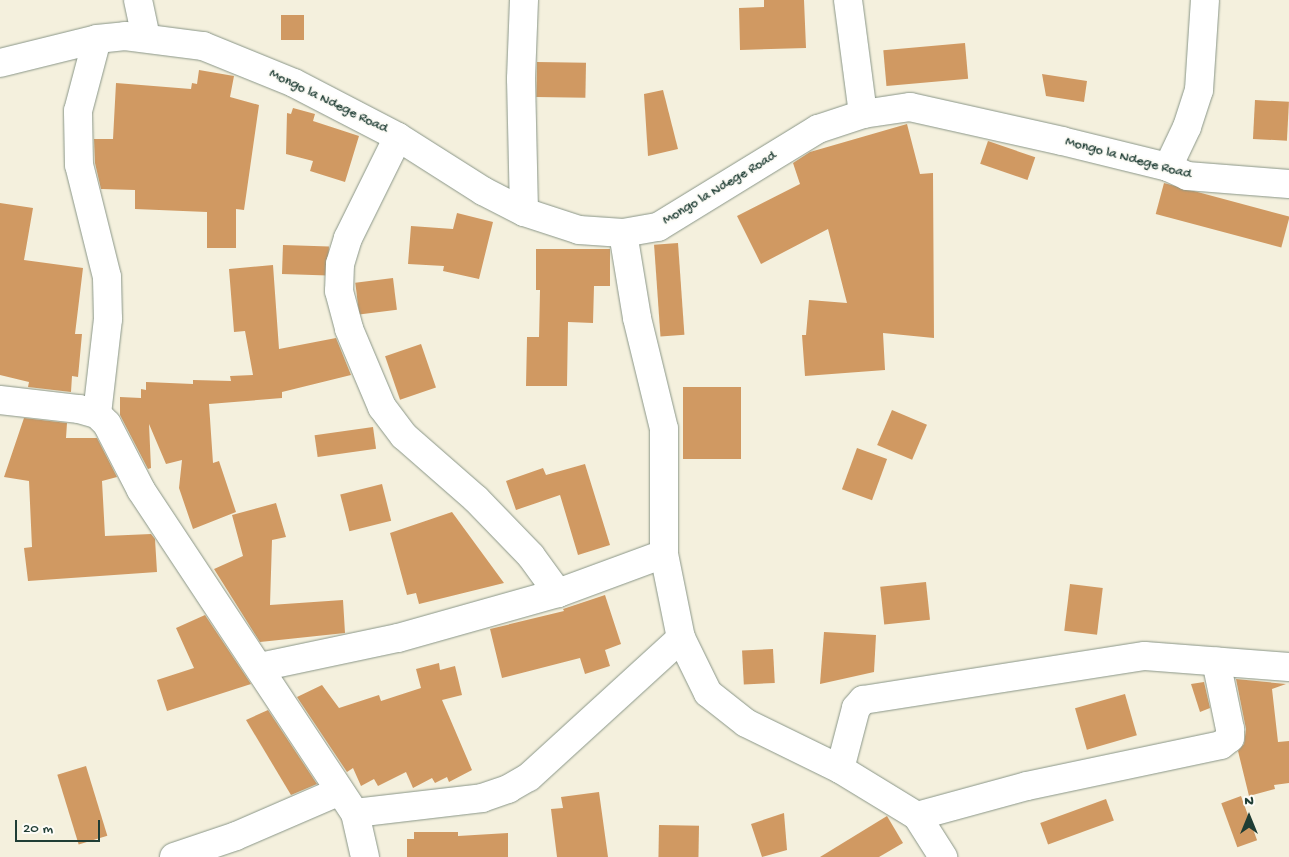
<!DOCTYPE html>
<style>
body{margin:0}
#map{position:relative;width:1289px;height:857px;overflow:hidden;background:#f4f0dd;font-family:"Gochi Hand",sans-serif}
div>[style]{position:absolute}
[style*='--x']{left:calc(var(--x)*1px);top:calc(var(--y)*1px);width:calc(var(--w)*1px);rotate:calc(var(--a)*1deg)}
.building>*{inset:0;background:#d09962;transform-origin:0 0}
.roads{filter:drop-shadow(0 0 1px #8a9688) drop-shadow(0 0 1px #8a9688)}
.minor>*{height:28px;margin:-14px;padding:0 14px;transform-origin:14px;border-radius:14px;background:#fff}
.tertiary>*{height:28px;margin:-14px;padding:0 14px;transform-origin:14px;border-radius:14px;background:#fff}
span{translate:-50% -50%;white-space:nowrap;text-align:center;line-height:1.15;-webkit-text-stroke:4px #fdfcf7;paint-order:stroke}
.street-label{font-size:14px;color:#1f3d34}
.north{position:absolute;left:1224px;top:792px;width:50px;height:50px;-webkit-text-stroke:4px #fdfcf7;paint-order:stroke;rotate:0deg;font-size:14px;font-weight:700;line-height:20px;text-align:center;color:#1f3d34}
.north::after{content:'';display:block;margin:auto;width:18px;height:22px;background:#1f3d34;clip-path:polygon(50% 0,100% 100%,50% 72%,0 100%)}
.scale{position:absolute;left:15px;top:820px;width:85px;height:22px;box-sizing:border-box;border:2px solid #1f3d34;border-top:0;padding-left:6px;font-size:15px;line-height:18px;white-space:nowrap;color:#1f3d34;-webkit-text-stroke:4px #fdfcf7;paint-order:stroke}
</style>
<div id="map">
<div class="building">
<div style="clip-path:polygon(764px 0,804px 0,806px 48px,740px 50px,739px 8px,764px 7px)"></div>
<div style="left:281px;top:15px;width:23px;height:25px"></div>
<div style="left:965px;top:43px;width:36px;height:82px;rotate:85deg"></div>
<div style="left:537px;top:62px;width:49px;height:35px;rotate:1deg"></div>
<div style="clip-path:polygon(199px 70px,234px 76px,230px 97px,259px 105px,244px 210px,236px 209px,236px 248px,207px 248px,207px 212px,135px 209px,135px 190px,101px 189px,95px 163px,94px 139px,113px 139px,116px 83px,191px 89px,192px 83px,197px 84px)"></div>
<div style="clip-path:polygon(1042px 74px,1087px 81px,1084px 102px,1046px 96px)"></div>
<div style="clip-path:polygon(663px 90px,678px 149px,648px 156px,644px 94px)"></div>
<div style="left:1255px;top:100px;width:34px;height:39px;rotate:3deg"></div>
<div style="clip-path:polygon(293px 108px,315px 114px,313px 121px,359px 136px,345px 182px,310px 171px,313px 161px,286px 154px,287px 113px,291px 114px)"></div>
<div style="clip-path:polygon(907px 124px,920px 174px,933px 173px,934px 338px,883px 333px,885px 370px,805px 376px,802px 335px,806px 335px,809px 300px,847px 303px,828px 229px,761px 264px,737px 216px,800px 184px,793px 163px,810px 152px)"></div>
<div style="left:988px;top:141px;width:50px;height:24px;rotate:19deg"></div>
<div style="left:1164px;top:183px;width:130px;height:32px;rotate:15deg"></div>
<div style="clip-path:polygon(0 203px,33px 208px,24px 260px,83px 268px,75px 334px,82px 334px,78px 377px,72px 376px,71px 392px,28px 387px,29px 382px,0 375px)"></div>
<div style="clip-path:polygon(457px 213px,493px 222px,479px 279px,443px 271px,444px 266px,408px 264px,411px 226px,453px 229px)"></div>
<div style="left:678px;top:243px;width:92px;height:24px;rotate:86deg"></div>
<div style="left:283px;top:245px;width:46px;height:29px;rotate:2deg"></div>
<div style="clip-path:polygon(536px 249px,610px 249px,610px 286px,594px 286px,593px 323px,568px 322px,567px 386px,526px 386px,527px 337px,539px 337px,540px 290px,536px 290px)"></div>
<div style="clip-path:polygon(273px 265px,279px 349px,336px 338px,351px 375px,282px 392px,282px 398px,209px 404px,213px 463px,219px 461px,236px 512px,193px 529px,179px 488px,182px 460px,166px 464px,149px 424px,151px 468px,148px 469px,120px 415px,120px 397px,141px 398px,141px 389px,146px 390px,146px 382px,193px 384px,193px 380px,231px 381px,230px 376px,253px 375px,245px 331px,234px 332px,229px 269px)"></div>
<div style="left:393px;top:278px;width:32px;height:38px;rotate:83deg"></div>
<div style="left:421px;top:344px;width:46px;height:38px;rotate:71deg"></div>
<div style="left:741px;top:387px;width:72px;height:58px;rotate:90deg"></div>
<div style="left:892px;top:410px;width:38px;height:38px;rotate:23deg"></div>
<div style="clip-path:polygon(24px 418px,67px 423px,66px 438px,97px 438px,117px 477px,102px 481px,105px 536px,151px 534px,155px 539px,157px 572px,28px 581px,24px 548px,32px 547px,29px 481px,4px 477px)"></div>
<div style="left:373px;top:427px;width:22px;height:59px;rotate:82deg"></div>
<div style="left:857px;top:448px;width:32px;height:44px;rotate:20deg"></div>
<div style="clip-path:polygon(585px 464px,610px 545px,578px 555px,560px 495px,516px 510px,506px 481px,543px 468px,546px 475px)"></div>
<div style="left:382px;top:484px;width:38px;height:43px;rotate:76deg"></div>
<div style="clip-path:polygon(276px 503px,286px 537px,272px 540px,270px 605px,343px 600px,345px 633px,260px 642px,214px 569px,243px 556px,232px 515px)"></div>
<div style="clip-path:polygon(452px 512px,504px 583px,419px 604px,416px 593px,407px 595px,390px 533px)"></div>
<div style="left:926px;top:582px;width:38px;height:46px;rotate:84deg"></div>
<div style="left:1070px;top:584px;width:33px;height:47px;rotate:7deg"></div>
<div style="clip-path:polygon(605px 595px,621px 644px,605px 650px,610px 666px,585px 674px,580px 658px,502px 678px,490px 629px,564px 611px,563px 609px)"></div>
<div style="clip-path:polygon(205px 615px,251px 684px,167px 711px,157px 680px,194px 668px,176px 628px)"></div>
<div style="clip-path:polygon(824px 632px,876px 635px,874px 672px,820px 684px)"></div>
<div style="left:773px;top:649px;width:34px;height:31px;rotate:87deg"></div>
<div style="clip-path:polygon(439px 663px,440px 670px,455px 666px,462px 695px,442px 700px,472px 770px,449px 782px,447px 777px,435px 783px,432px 778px,413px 788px,406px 772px,378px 786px,374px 779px,361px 786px,353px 768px,347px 772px,297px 697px,322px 685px,339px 708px,379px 695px,381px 701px,421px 688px,416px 669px)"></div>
<div style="clip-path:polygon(1236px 679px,1286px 684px,1272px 689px,1278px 742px,1289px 741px,1289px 783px,1274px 785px,1275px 789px,1249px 796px,1238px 751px,1244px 744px,1246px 729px)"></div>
<div style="clip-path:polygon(1204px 682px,1210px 708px,1200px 712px,1191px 684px)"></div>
<div style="left:1125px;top:694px;width:43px;height:52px;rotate:74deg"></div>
<div style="clip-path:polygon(268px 710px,317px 784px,291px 795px,246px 720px)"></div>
<div style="left:86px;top:766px;width:73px;height:30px;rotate:73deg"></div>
<div style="clip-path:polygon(599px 792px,608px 857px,557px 857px,551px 809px,563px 808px,561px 797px)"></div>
<div style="left:1241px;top:796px;width:47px;height:21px;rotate:70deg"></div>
<div style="left:1106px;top:799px;width:23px;height:70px;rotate:70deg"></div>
<div style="clip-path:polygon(784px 813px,787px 850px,762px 857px,751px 824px)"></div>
<div style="clip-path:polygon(887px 816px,903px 843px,879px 857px,820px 857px)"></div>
<div style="left:659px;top:825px;width:40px;height:32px;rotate:1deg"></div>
<div style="clip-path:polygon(414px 832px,458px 832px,458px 836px,508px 833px,508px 857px,407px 857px,407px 839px,414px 839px)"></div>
</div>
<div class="roads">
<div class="minor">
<div style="--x:138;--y:0;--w:38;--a:78"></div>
<div style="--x:524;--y:0;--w:79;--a:92.2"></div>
<div style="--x:521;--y:79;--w:133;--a:88.7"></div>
<div style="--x:848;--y:0;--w:115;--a:82.5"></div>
<div style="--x:398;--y:137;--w:113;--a:116.3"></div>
<div style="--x:348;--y:238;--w:27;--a:107"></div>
<div style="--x:340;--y:264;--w:27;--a:92"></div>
<div style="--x:339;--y:291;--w:39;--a:75"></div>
<div style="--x:349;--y:329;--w:85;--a:67.1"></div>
<div style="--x:382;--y:407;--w:36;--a:53"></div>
<div style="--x:404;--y:436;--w:96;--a:41.2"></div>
<div style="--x:476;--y:499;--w:79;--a:46"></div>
<div style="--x:531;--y:556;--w:46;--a:53.9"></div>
<div style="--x:1168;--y:167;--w:44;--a:-64.6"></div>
<div style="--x:1187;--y:127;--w:39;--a:-72"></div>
<div style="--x:1199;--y:90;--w:90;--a:-86.2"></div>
<div style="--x:623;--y:233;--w:86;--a:80.6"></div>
<div style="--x:637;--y:318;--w:114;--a:76.3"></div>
<div style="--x:664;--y:429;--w:125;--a:90"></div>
<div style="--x:664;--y:554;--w:86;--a:78.6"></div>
<div style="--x:681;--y:638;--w:61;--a:63.9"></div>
<div style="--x:708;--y:693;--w:48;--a:38.3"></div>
<div style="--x:746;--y:723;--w:105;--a:26.1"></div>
<div style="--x:840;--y:769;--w:90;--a:31.4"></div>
<div style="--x:917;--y:816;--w:49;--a:57.6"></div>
<div style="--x:0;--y:400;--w:80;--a:6.5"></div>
<div style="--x:79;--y:409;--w:19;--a:16"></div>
<div style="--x:97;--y:414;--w:14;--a:45"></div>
<div style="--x:107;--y:424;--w:74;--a:62.7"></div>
<div style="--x:141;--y:490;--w:387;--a:56.5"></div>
<div style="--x:355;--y:813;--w:45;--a:77.2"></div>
<div style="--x:97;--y:414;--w:96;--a:-83.4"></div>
<div style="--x:108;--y:319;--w:42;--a:-91.4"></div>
<div style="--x:107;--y:277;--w:115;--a:-104"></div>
<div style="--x:79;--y:165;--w:54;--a:-91.1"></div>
<div style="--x:78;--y:111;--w:74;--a:-75.2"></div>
<div style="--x:260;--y:667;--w:141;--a:-11.9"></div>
<div style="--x:398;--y:638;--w:166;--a:-15.7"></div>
<div style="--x:558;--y:593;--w:113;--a:-20.2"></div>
<div style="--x:840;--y:769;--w:63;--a:-75.3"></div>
<div style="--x:856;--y:708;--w:11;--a:-49"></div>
<div style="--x:863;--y:700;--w:285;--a:-8.9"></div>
<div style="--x:1145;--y:656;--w:144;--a:4.4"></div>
<div style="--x:355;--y:813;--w:128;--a:-6.7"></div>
<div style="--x:482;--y:798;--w:28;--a:-19"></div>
<div style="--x:508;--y:789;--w:24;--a:-30"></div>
<div style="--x:529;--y:777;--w:206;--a:-42.4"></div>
<div style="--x:917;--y:816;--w:114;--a:-15.3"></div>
<div style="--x:1027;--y:786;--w:198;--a:-11.9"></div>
<div style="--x:1221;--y:745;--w:11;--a:-38"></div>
<div style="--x:1230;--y:738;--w:9;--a:-90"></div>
<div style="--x:1230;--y:729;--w:69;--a:-101.6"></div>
<div style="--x:174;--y:857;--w:65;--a:-18.7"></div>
<div style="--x:236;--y:836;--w:113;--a:-23.4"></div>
</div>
<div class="tertiary">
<div style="--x:0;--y:63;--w:100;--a:-13.9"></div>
<div style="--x:97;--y:39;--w:28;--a:-6"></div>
<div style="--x:125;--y:36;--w:79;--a:7.3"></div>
<div style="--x:203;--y:46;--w:98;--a:22.1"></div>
<div style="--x:294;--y:83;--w:117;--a:27.4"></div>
<div style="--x:398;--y:137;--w:101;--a:32.4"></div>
<div style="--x:483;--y:191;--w:46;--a:27.1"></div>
<div style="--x:524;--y:212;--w:58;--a:18.1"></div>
<div style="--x:579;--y:230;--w:44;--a:3.9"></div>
<div style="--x:623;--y:233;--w:36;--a:-10"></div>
<div style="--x:658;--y:227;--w:188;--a:-31.5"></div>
<div style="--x:818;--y:129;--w:47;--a:-18.4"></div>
<div style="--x:863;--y:114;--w:48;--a:-8.5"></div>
<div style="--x:910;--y:107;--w:156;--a:12.6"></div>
<div style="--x:1062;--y:141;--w:109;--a:13.8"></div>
<div style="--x:1168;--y:167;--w:21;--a:25"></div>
<div style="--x:1187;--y:176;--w:102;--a:4.5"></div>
</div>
</div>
<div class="street-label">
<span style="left:328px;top:102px;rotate:26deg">Mongo la Ndege Road</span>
<span style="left:1128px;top:159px;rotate:15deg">Mongo la Ndege Road</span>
<span style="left:720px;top:189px;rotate:-31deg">Mongo la Ndege Road</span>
</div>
<div class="north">N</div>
<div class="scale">20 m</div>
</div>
